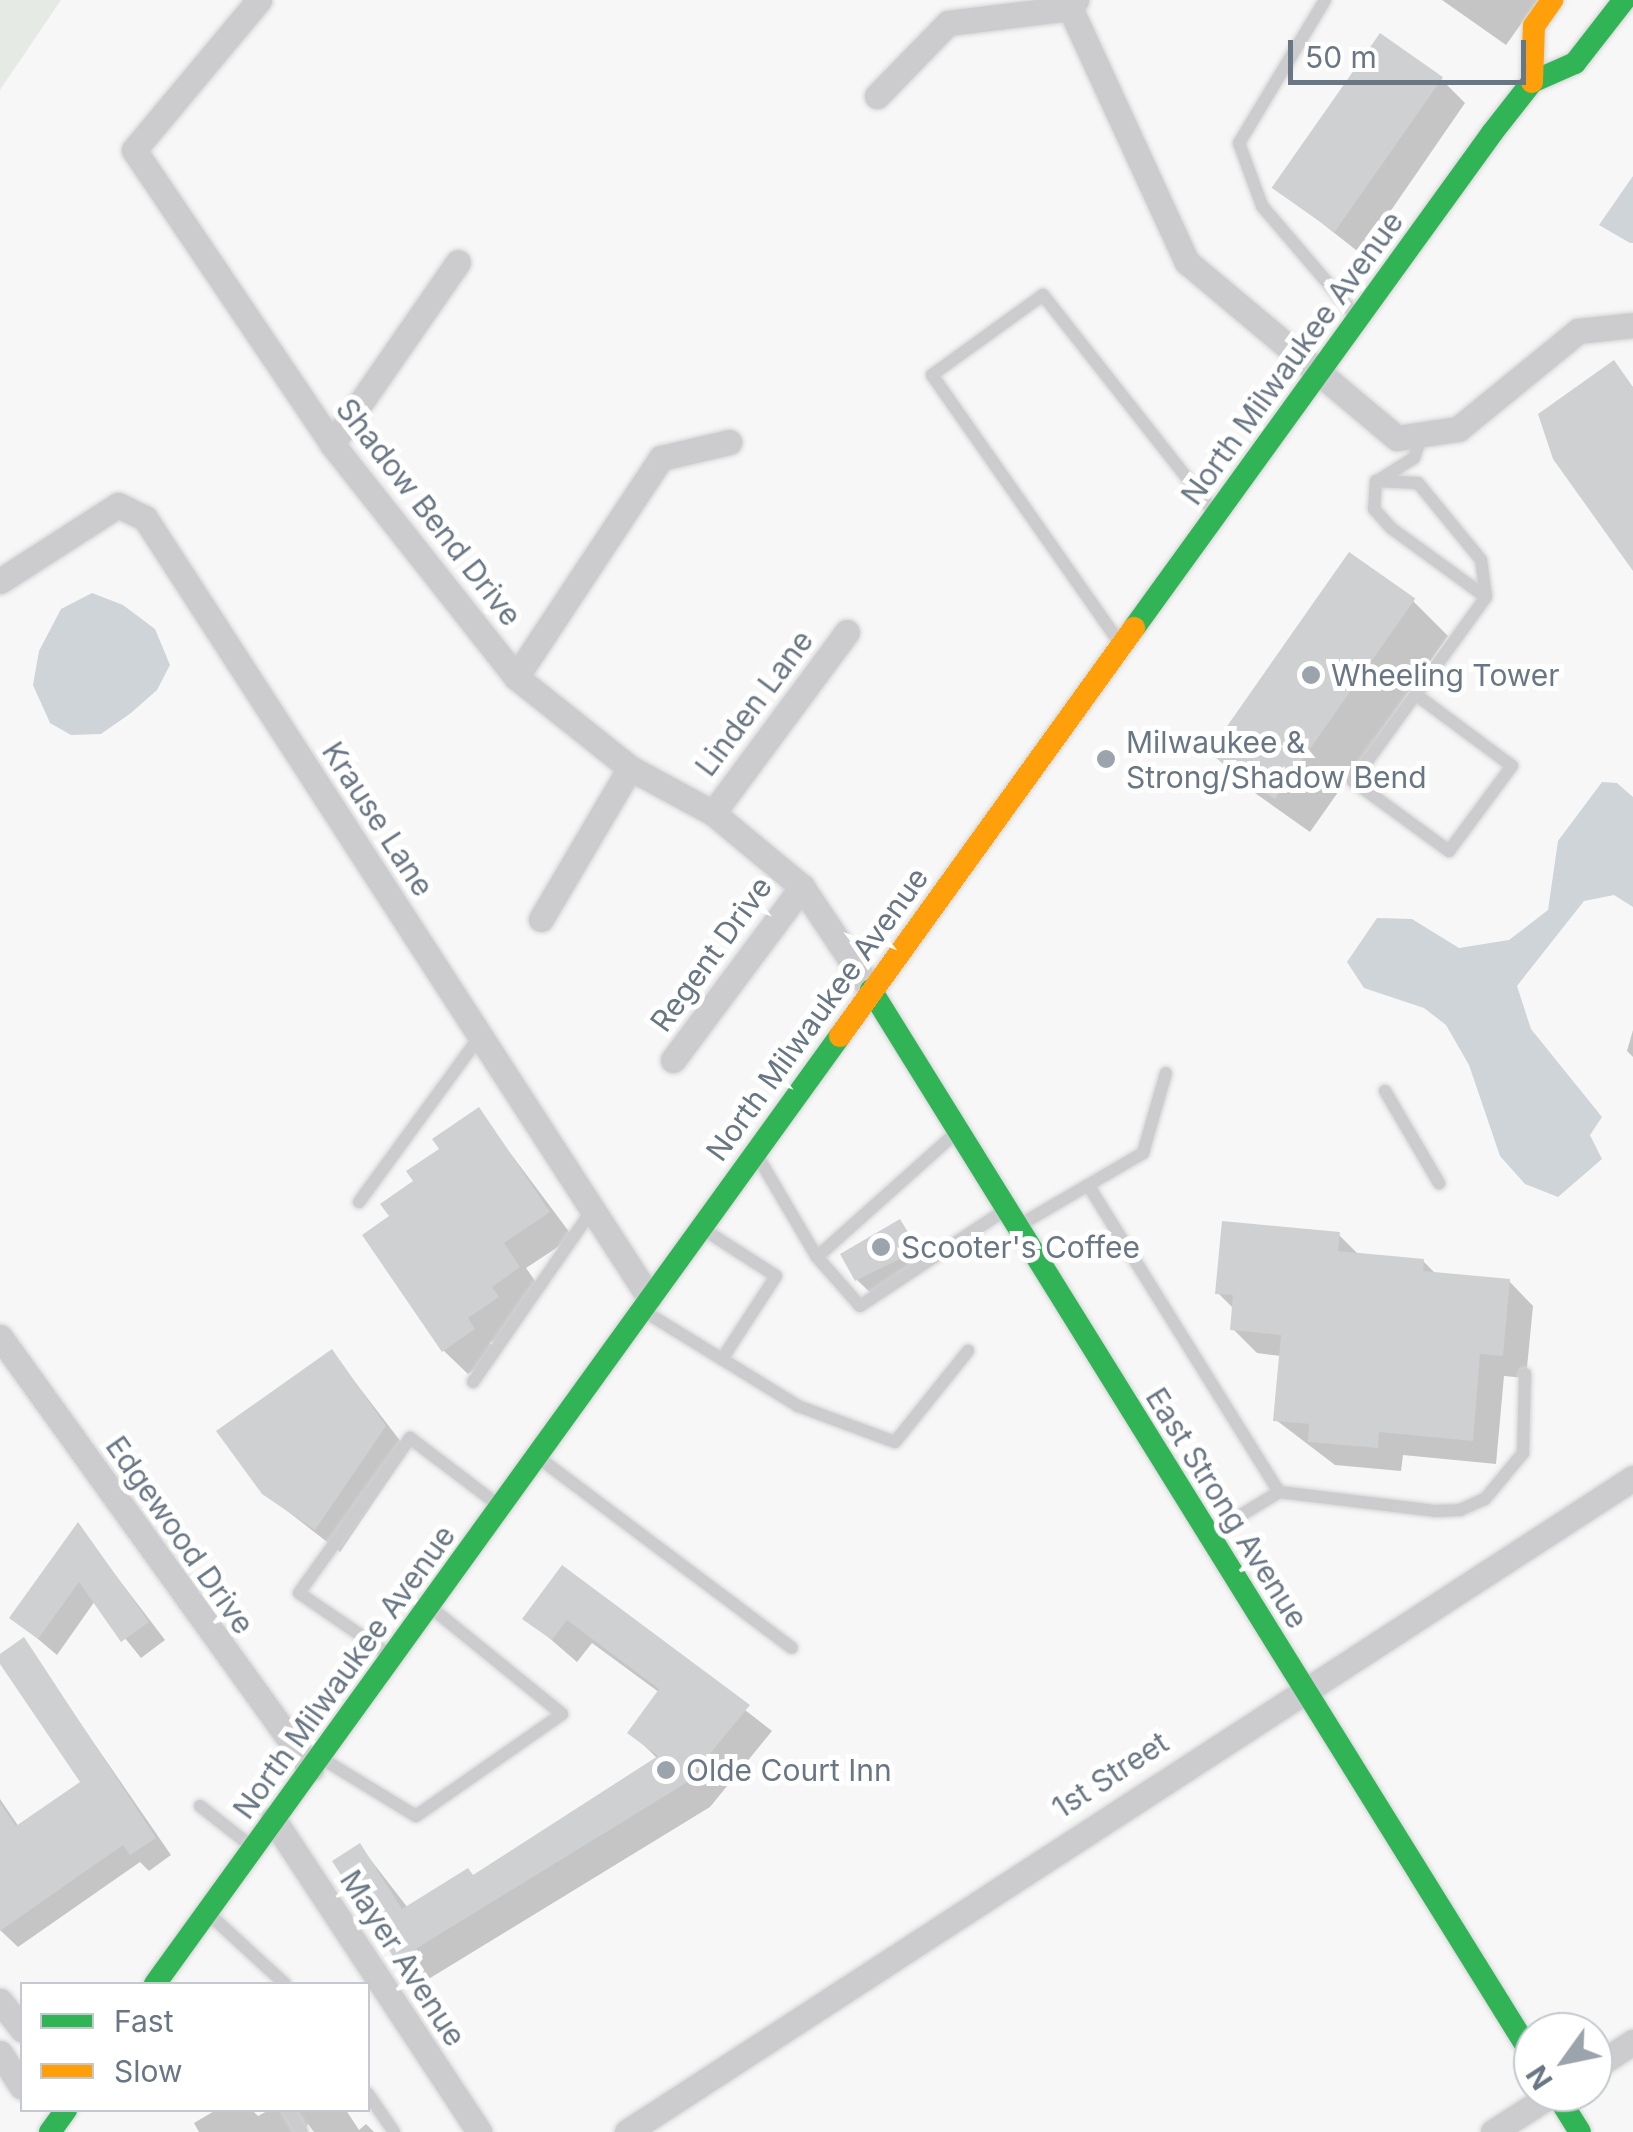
<!DOCTYPE html>
<style>
body{margin:0}
#map{position:relative;width:1633px;height:2132px;overflow:hidden;background:#f7f7f7;font-family:Inter,sans-serif}
div>[style]{position:absolute}
[style*='--x']{left:calc(var(--x)*1px);top:calc(var(--y)*1px);width:calc(var(--w)*1px);rotate:calc(var(--a)*1deg)}
.green>*{inset:0;background:#e6eae5}
.water>*{inset:0;background:#ced4d8}
.shadow>*{inset:0;background:#0003}
.building>*{inset:0;background:#ced0d1;transform-origin:0 0}
.roads{filter:drop-shadow(0 0 2px #d3d4d5) drop-shadow(0 0 2px #d3d4d5)}
.lane>*{height:12px;margin:-6px;padding:0 6px;transform-origin:6px;border-radius:6px;background:#ccccce}
.street>*{height:25px;margin:-12.5px;padding:0 12.5px;transform-origin:12.5px;border-radius:12.5px;background:#ccccce}
.fast>*{height:22px;margin:-11px;padding:0 11px;transform-origin:11px;border-radius:11px;background:#30b455}
.slow>*{height:22px;margin:-11px;padding:0 11px;transform-origin:11px;border-radius:11px;background:#ff9f0a}
.dots>*{width:28px;height:28px;translate:-50% -50%;box-sizing:border-box;border:5px solid #fff;border-radius:50%}
span{translate:-50% -50%;white-space:nowrap;text-align:center;line-height:1.15;-webkit-text-stroke:10px #fff;paint-order:stroke}
.street-label{font-size:30px;color:#697785}
.poi-label{font-size:30px;color:#697785}
.left{translate:0 -50%;text-align:left}
.legend{position:absolute;left:20px;top:1982px;width:350px;height:130px;box-sizing:border-box;background:#fff;border:2px solid #c3c9ce;margin:0;padding:12px 18px;list-style:none;font-size:30px;color:#697785}
.legend li{display:flex;align-items:center;gap:20px;height:50px}
.legend b{width:50px;border:2px solid #c3c9ce}
.north{position:absolute;left:1513px;top:2012px;width:100px;height:100px;box-sizing:border-box;background:#fff;border:2px solid #c3c9ce;border-radius:50%;rotate:237deg;font-size:28px;font-weight:700;line-height:40px;text-align:center;color:#697785}
.north::after{content:'';display:block;margin:auto;width:35px;height:45px;background:#9ba4ad;clip-path:polygon(50% 0,100% 100%,50% 72%,0 100%)}
.scale{position:absolute;left:1288px;top:40px;width:238px;height:45px;box-sizing:border-box;border:5px solid #697785;border-top:0;padding-left:12px;font-size:30px;line-height:35px;white-space:nowrap;color:#697785;-webkit-text-stroke:8px #fff;paint-order:stroke}
</style>
<div id="map">
<div class="green">
<div style="clip-path:polygon(0 0,61px 0,0 90px)"></div>
</div>
<div class="water">
<div style="clip-path:polygon(1633px 176px,1633px 243px,1630px 243px,1599px 225px)"></div>
<div style="clip-path:polygon(92px 593px,123px 605px,155px 629px,170px 665px,157px 690px,131px 713px,101px 734px,71px 735px,50px 723px,33px 685px,39px 651px,61px 609px)"></div>
<div style="clip-path:polygon(1602px 782px,1617px 783px,1633px 797px,1633px 907px,1614px 895px,1584px 901px,1517px 986px,1531px 1029px,1602px 1117px,1590px 1135px,1602px 1159px,1558px 1197px,1525px 1184px,1500px 1156px,1469px 1065px,1446px 1025px,1424px 1008px,1364px 988px,1347px 962px,1377px 918px,1412px 919px,1459px 948px,1509px 940px,1548px 910px,1558px 841px)"></div>
</div>
<div class="shadow">
<div style="clip-path:polygon(1442px 0,1538px 0,1506px 45px)"></div>
<div style="clip-path:polygon(1441px 79px,1465px 103px,1361px 254px,1276px 187px)"></div>
<div style="clip-path:polygon(1413px 601px,1448px 636px,1310px 832px,1245px 786px,1210px 751px)"></div>
<div style="clip-path:polygon(1633px 1030px,1633px 1057px,1627px 1051px)"></div>
<div style="clip-path:polygon(478px 1110px,573px 1237px,526px 1268px,543px 1292px,514px 1311px,521px 1322px,490px 1343px,497px 1354px,468px 1374px,444px 1351px,392px 1217px)"></div>
<div style="clip-path:polygon(900px 1222px,932px 1263px,876px 1298px,857px 1280px)"></div>
<div style="clip-path:polygon(1339px 1235px,1359px 1255px,1423px 1261px,1437px 1275px,1509px 1281px,1533px 1306px,1526px 1378px,1504px 1376px,1496px 1464px,1403px 1455px,1401px 1471px,1335px 1465px,1276px 1420px,1281px 1356px,1257px 1353px,1233px 1329px,1234px 1309px,1218px 1293px)"></div>
<div style="clip-path:polygon(332px 1352px,408px 1451px,340px 1552px,264px 1493px)"></div>
<div style="clip-path:polygon(78px 1526px,165px 1640px,141px 1658px,95px 1601px,57px 1655px,13px 1618px)"></div>
<div style="clip-path:polygon(563px 1568px,772px 1731px,710px 1807px,422px 1983px,398px 1959px,360px 1846px,408px 1908px,474px 1878px,658px 1759px,630px 1732px,660px 1693px,592px 1643px,577px 1662px,526px 1618px)"></div>
<div style="clip-path:polygon(23px 1640px,171px 1855px,149px 1871px,140px 1862px,18px 1947px,0 1930px,0 1799px,19px 1827px,83px 1782px,0 1660px)"></div>
<div style="clip-path:polygon(216px 2110px,252px 2110px,258px 2116px,269px 2110px,346px 2110px,359px 2130px,366px 2124px,374px 2132px,314px 2132px,308px 2124px,304px 2132px,199px 2132px,194px 2123px)"></div>
</div>
<div class="building">
<div style="left:1380px;top:33px;width:77px;height:189px;rotate:35deg"></div>
<div style="clip-path:polygon(1614px 360px,1633px 387px,1633px 571px,1553px 459px,1538px 414px)"></div>
<div style="left:1349px;top:552px;width:81px;height:245px;rotate:35deg"></div>
<div style="clip-path:polygon(479px 1107px,550px 1212px,504px 1243px,520px 1267px,492px 1287px,499px 1297px,468px 1318px,475px 1329px,442px 1352px,362px 1235px,389px 1216px,380px 1204px,413px 1181px,406px 1171px,439px 1149px,432px 1139px)"></div>
<div style="clip-path:polygon(900px 1219px,915px 1244px,903px 1251px,906px 1256px,855px 1281px,840px 1254px)"></div>
<div style="clip-path:polygon(1222px 1221px,1340px 1232px,1338px 1251px,1424px 1259px,1423px 1271px,1510px 1279px,1503px 1356px,1480px 1354px,1473px 1441px,1379px 1432px,1378px 1448px,1308px 1442px,1309px 1424px,1273px 1421px,1281px 1335px,1230px 1330px,1233px 1295px,1215px 1294px)"></div>
<div style="clip-path:polygon(332px 1349px,386px 1426px,315px 1530px,262px 1494px,216px 1431px)"></div>
<div style="clip-path:polygon(78px 1522px,149px 1622px,121px 1642px,79px 1582px,38px 1639px,9px 1618px)"></div>
<div style="clip-path:polygon(562px 1565px,750px 1705px,686px 1783px,396px 1961px,332px 1861px,360px 1843px,402px 1909px,468px 1868px,473px 1875px,658px 1756px,627px 1733px,659px 1689px,567px 1620px,552px 1640px,522px 1619px)"></div>
<div style="clip-path:polygon(24px 1637px,156px 1838px,130px 1855px,123px 1845px,0 1931px,0 1803px,16px 1826px,80px 1782px,0 1664px,0 1654px)"></div>
</div>
<div class="roads">
<div class="lane">
<div style="--x:1325;--y:0;--w:167;--a:121"></div>
<div style="--x:1239;--y:143;--w:67;--a:69.9"></div>
<div style="--x:1262;--y:206;--w:143;--a:49.5"></div>
<div style="--x:1379;--y:480;--w:41;--a:-32.2"></div>
<div style="--x:1414;--y:458;--w:21;--a:-71"></div>
<div style="--x:1376;--y:481;--w:42;--a:2.7"></div>
<div style="--x:1418;--y:483;--w:99;--a:50.7"></div>
<div style="--x:1481;--y:560;--w:37;--a:82"></div>
<div style="--x:1486;--y:597;--w:227;--a:125.9"></div>
<div style="--x:1353;--y:781;--w:119;--a:36.1"></div>
<div style="--x:1449;--y:851;--w:106;--a:-53.5"></div>
<div style="--x:1512;--y:766;--w:116;--a:-143.4"></div>
<div style="--x:1376;--y:481;--w:28;--a:94"></div>
<div style="--x:1374;--y:509;--w:25;--a:48"></div>
<div style="--x:1391;--y:528;--w:117;--a:36"></div>
<div style="--x:1119;--y:642;--w:326;--a:-125"></div>
<div style="--x:932;--y:375;--w:137;--a:-35.8"></div>
<div style="--x:1043;--y:295;--w:276;--a:51.8"></div>
<div style="--x:1385;--y:1091;--w:107;--a:59.6"></div>
<div style="--x:758;--y:1157;--w:116;--a:59.5"></div>
<div style="--x:817;--y:1257;--w:65;--a:48.7"></div>
<div style="--x:860;--y:1306;--w:174;--a:-33.5"></div>
<div style="--x:1088;--y:1185;--w:362;--a:58.1"></div>
<div style="--x:1279;--y:1492;--w:81;--a:148.7"></div>
<div style="--x:359;--y:1202;--w:205;--a:-53.9"></div>
<div style="--x:1018;--y:1226;--w:145;--a:-30.3"></div>
<div style="--x:1143;--y:1153;--w:83;--a:-74"></div>
<div style="--x:706;--y:1231;--w:83;--a:32.7"></div>
<div style="--x:776;--y:1276;--w:99;--a:123"></div>
<div style="--x:817;--y:1257;--w:188;--a:-41.8"></div>
<div style="--x:647;--y:1313;--w:177;--a:31.6"></div>
<div style="--x:798;--y:1406;--w:103;--a:20.4"></div>
<div style="--x:895;--y:1442;--w:117;--a:-51.3"></div>
<div style="--x:473;--y:1382;--w:211;--a:-55.3"></div>
<div style="--x:539;--y:1458;--w:316;--a:36.9"></div>
<div style="--x:1279;--y:1492;--w:157;--a:6.9"></div>
<div style="--x:1435;--y:1511;--w:25;--a:-2"></div>
<div style="--x:1460;--y:1510;--w:27;--a:-24"></div>
<div style="--x:1485;--y:1499;--w:60;--a:-50.4"></div>
<div style="--x:1523;--y:1453;--w:79;--a:-88.5"></div>
<div style="--x:385;--y:1652;--w:104;--a:-145.5"></div>
<div style="--x:299;--y:1593;--w:191;--a:-54.4"></div>
<div style="--x:410;--y:1438;--w:109;--a:37.2"></div>
<div style="--x:321;--y:1758;--w:111;--a:31.4"></div>
<div style="--x:416;--y:1816;--w:178;--a:-34.9"></div>
<div style="--x:562;--y:1714;--w:166;--a:-140.9"></div>
<div style="--x:200;--y:1806;--w:65;--a:38.1"></div>
<div style="--x:210;--y:1915;--w:102;--a:42.6"></div>
<div style="--x:368;--y:2094;--w:46;--a:55.6"></div>
<div style="--x:288;--y:2110;--w:26;--a:58"></div>
</div>
<div class="street">
<div style="--x:259;--y:0;--w:195;--a:129.8"></div>
<div style="--x:134;--y:150;--w:354;--a:56"></div>
<div style="--x:332;--y:444;--w:297;--a:51.7"></div>
<div style="--x:516;--y:677;--w:146;--a:38.6"></div>
<div style="--x:630;--y:768;--w:94;--a:28.5"></div>
<div style="--x:713;--y:813;--w:116;--a:39.7"></div>
<div style="--x:802;--y:887;--w:124;--a:56.2"></div>
<div style="--x:1076;--y:0;--w:10;--a:127"></div>
<div style="--x:1070;--y:8;--w:280;--a:65.3"></div>
<div style="--x:1187;--y:262;--w:274;--a:40"></div>
<div style="--x:1397;--y:438;--w:62;--a:-8.4"></div>
<div style="--x:1458;--y:429;--w:155;--a:-39.2"></div>
<div style="--x:1578;--y:331;--w:55;--a:-6.2"></div>
<div style="--x:877;--y:96;--w:102;--a:-45.8"></div>
<div style="--x:948;--y:23;--w:123;--a:-7"></div>
<div style="--x:332;--y:444;--w:221;--a:-55.3"></div>
<div style="--x:0;--y:581;--w:140;--a:-32.8"></div>
<div style="--x:118;--y:505;--w:30;--a:26"></div>
<div style="--x:145;--y:518;--w:928;--a:57.1"></div>
<div style="--x:516;--y:677;--w:263;--a:-56.5"></div>
<div style="--x:661;--y:458;--w:70;--a:-13.2"></div>
<div style="--x:713;--y:813;--w:225;--a:-53.5"></div>
<div style="--x:541;--y:919;--w:175;--a:-59.5"></div>
<div style="--x:673;--y:1060;--w:216;--a:-53.3"></div>
<div style="--x:0;--y:1337;--w:532;--a:54.25"></div>
<div style="--x:273;--y:1819;--w:375;--a:56.6"></div>
<div style="--x:0;--y:2001;--w:36;--a:52"></div>
<div style="--x:0;--y:2053;--w:40;--a:57.1"></div>
<div style="--x:1593;--y:2068;--w:48;--a:-33"></div>
<div style="--x:627;--y:2132;--w:1200;--a:-33.03"></div>
<div style="--x:1493;--y:2132;--w:74;--a:-32.8"></div>
</div>
<div class="fast">
<div style="--x:1134;--y:628;--w:611;--a:-54.12"></div>
<div style="--x:1492;--y:133;--w:65;--a:-51.9"></div>
<div style="--x:1532;--y:82;--w:47;--a:-23.8"></div>
<div style="--x:1575;--y:63;--w:80;--a:-52.1"></div>
<div style="--x:871;--y:990;--w:1256;--a:58.18"></div>
<div style="--x:155;--y:1984;--w:1170;--a:-54.15"></div>
<div style="--x:1555;--y:2092;--w:47;--a:58"></div>
<div style="--x:50;--y:2132;--w:27;--a:-54"></div>
</div>
<div class="slow">
<div style="--x:1532;--y:82;--w:56;--a:-88"></div>
<div style="--x:1534;--y:26;--w:32;--a:-55"></div>
<div style="--x:840;--y:1036;--w:503;--a:-54.22"></div>
</div>
</div>
<div class="dots">
<div style="left:1311px;top:675px;background:#9ba4ad"></div>
<div style="left:1106px;top:759px;background:#9ba4ad"></div>
<div style="left:881px;top:1247px;background:#9ba4ad"></div>
<div style="left:666px;top:1770px;background:#9ba4ad"></div>
</div>
<div class="street-label">
<span style="left:1292px;top:358px;rotate:-54deg">North Milwaukee Avenue</span>
<span style="left:429px;top:512px;rotate:52deg">Shadow Bend Drive</span>
<span style="left:754px;top:703px;rotate:-53deg">Linden Lane</span>
<span style="left:378px;top:819px;rotate:57deg">Krause Lane</span>
<span style="left:711px;top:954px;rotate:-54deg">Regent Drive</span>
<span style="left:817px;top:1014px;rotate:-54deg">North Milwaukee Avenue</span>
<span style="left:1227px;top:1508px;rotate:58deg">East Strong Avenue</span>
<span style="left:180px;top:1535px;rotate:55deg">Edgewood Drive</span>
<span style="left:344px;top:1672px;rotate:-54deg">North Milwaukee Avenue</span>
<span style="left:1110px;top:1775px;rotate:-33deg">1st Street</span>
<span style="left:403px;top:1958px;rotate:57deg">Mayer Avenue</span>
</div>
<div class="poi-label">
<span class="left" style="left:1331px;top:675px">Wheeling Tower</span>
<span class="left" style="left:1126px;top:759px">Milwaukee &amp;<br>Strong/Shadow Bend</span>
<span class="left" style="left:901px;top:1247px">Scooter's Coffee</span>
<span class="left" style="left:686px;top:1770px">Olde Court Inn</span>
</div>
<ul class="legend">
<li><b style="height:12px;background:#30b455"></b>Fast</li>
<li><b style="height:12px;background:#ff9f0a"></b>Slow</li>
</ul>
<div class="north">N</div>
<div class="scale">50 m</div>
</div>
